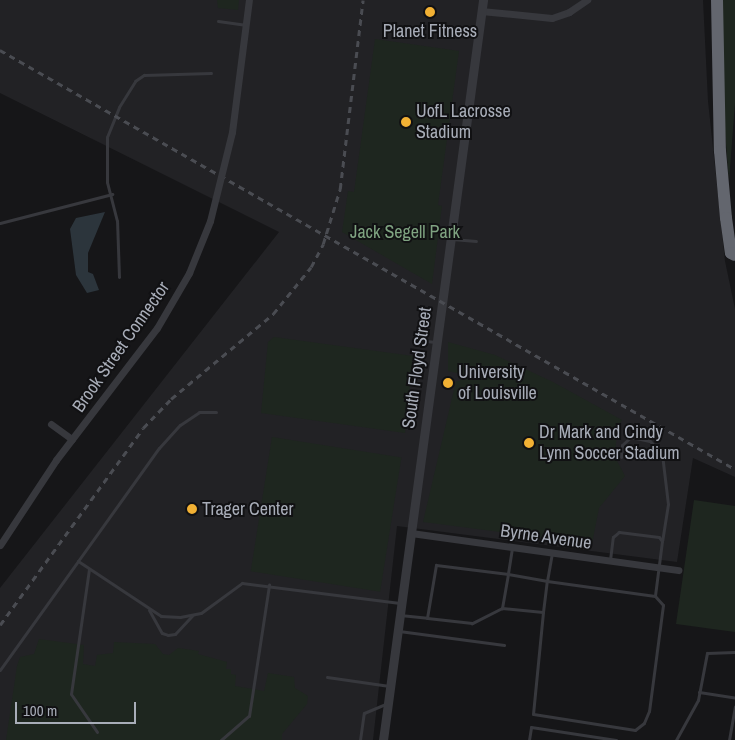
<!DOCTYPE html>
<style>
body{margin:0}
#map{position:relative;width:735px;height:740px;overflow:hidden;background:#161618;font-family:"Archivo Narrow",sans-serif}
div>[style]{position:absolute}
[style*='--x']{left:calc(var(--x)*1px);top:calc(var(--y)*1px);width:calc(var(--w)*1px);rotate:calc(var(--a)*1deg)}
.built>*{inset:0;background:#222225}
.green>*{inset:0;background:#1e261f;transform-origin:0 0}
.water>*{inset:0;background:#2c353c}
.service>*{height:3px;margin:-1.5px;padding:0 1.5px;transform-origin:1.5px;border-radius:1.5px;background:#37383d}
.minor>*{height:7px;margin:-3.5px;padding:0 3.5px;transform-origin:3.5px;border-radius:3.5px;background:#37383d}
.tertiary>*{height:9px;margin:-4.5px;padding:0 4.5px;transform-origin:4.5px;border-radius:4.5px;background:#37383d}
.motorway>*{height:12px;margin:-6px;padding:0 6px;transform-origin:6px;border-radius:6px;background:#63666e}
.rail>*{height:2.5px;margin-top:-1.25px;transform-origin:0;background:repeating-linear-gradient(90deg,#4a4c52 0 6px,transparent 0 11px)}
.minor-bridge>*{height:7px;margin:-3.5px;padding:0 3.5px;transform-origin:3.5px;border-radius:3.5px;background:#37383d}
.dots>*{width:14px;height:14px;translate:-50% -50%;box-sizing:border-box;border:2px solid #111113;border-radius:50%}
span{translate:-50% -50%;white-space:nowrap;text-align:center;line-height:1.15;-webkit-text-stroke:4px #111113;paint-order:stroke}
.poi-label{font-size:18px;color:#a8adb8}
.left{translate:0 -50%;text-align:left}
.park-label{font-size:18px;color:#7fa381}
.street-label{font-size:18px;color:#a8adb8}
.scale{position:absolute;left:15px;top:702px;width:121px;height:22px;box-sizing:border-box;border:2px solid #a8adb8;border-top:0;padding-left:6px;font-size:15px;line-height:18px;white-space:nowrap;color:#a8adb8;-webkit-text-stroke:4px #111113;paint-order:stroke}
</style>
<div id="map">
<div class="built">
<div style="clip-path:polygon(0 0,703px 0,708px 101px,725px 261px,735px 309px,735px 477px,693px 458px,677px 562px,397px 526px,373px 740px,0 740px,0 588px,279px 232px,0 93px)"></div>
</div>
<div class="green">
<div style="clip-path:polygon(217px 0,239px 0,238px 10px,218px 8px)"></div>
<div style="clip-path:polygon(720px 0,735px 0,735px 103px,729px 181px,720px 69px)"></div>
<div style="clip-path:polygon(375px 39px,459px 51px,438px 205px,442px 206px,432px 284px,342px 232px,348px 191px,354px 192px)"></div>
<div style="clip-path:polygon(274px 337px,413px 356px,405px 433px,261px 413px,268px 342px)"></div>
<div style="clip-path:polygon(448px 342px,495px 355px,553px 382px,622px 420px,617px 429px,615px 457px,625px 476px,599px 508px,592px 544px,423px 522px,456px 381px,460px 381px,461px 374px,448px 371px)"></div>
<div style="left:272px;top:437px;width:131px;height:136px;rotate:9deg"></div>
<div style="clip-path:polygon(694px 500px,735px 506px,735px 632px,676px 624px)"></div>
<div style="clip-path:polygon(39px 639px,84px 645px,83px 664px,95px 666px,97px 655px,113px 653px,114px 642px,155px 644px,163px 654px,169px 655px,178px 648px,199px 651px,198px 654px,227px 662px,226px 669px,231px 669px,231px 674px,236px 675px,235px 686px,264px 691px,268px 673px,294px 677px,295px 688px,308px 696px,307px 704px,282px 734px,282px 740px,6px 740px,17px 666px,20px 657px,34px 654px)"></div>
</div>
<div class="water">
<div style="clip-path:polygon(105px 212px,88px 253px,88px 272px,93px 274px,99px 290px,87px 293px,76px 275px,70px 229px,76px 218px)"></div>
</div>
<div class="service">
<div style="--x:218;--y:21;--w:27;--a:8"></div>
<div style="--x:0;--y:223;--w:116;--a:-14.5"></div>
<div style="--x:452;--y:239;--w:24;--a:5"></div>
<div style="--x:119;--y:277;--w:56;--a:-92"></div>
<div style="--x:117;--y:221;--w:40;--a:-104.4"></div>
<div style="--x:107;--y:182;--w:45;--a:-90"></div>
<div style="--x:107;--y:137;--w:32;--a:-68"></div>
<div style="--x:119;--y:107;--w:31;--a:-58"></div>
<div style="--x:135;--y:81;--w:11;--a:-34"></div>
<div style="--x:144;--y:75;--w:67;--a:-1.7"></div>
<div style="--x:418;--y:340;--w:17;--a:7"></div>
<div style="--x:621;--y:457;--w:12;--a:-85"></div>
<div style="--x:622;--y:445;--w:12;--a:-42"></div>
<div style="--x:631;--y:437;--w:19;--a:12"></div>
<div style="--x:650;--y:441;--w:18;--a:47"></div>
<div style="--x:662;--y:454;--w:50;--a:83.2"></div>
<div style="--x:668;--y:504;--w:37;--a:99"></div>
<div style="--x:512;--y:548;--w:26;--a:99"></div>
<div style="--x:508;--y:574;--w:40;--a:10"></div>
<div style="--x:547;--y:581;--w:109;--a:7.9"></div>
<div style="--x:655;--y:596;--w:12;--a:48"></div>
<div style="--x:663;--y:605;--w:107;--a:97.5"></div>
<div style="--x:649;--y:711;--w:13;--a:113"></div>
<div style="--x:644;--y:723;--w:11;--a:142"></div>
<div style="--x:635;--y:730;--w:103;--a:-171.1"></div>
<div style="--x:533;--y:714;--w:102;--a:-84.4"></div>
<div style="--x:543;--y:612;--w:31;--a:-83"></div>
<div style="--x:547;--y:581;--w:28;--a:-80"></div>
<div style="--x:610;--y:560;--w:23;--a:-83"></div>
<div style="--x:613;--y:537;--w:8;--a:-40"></div>
<div style="--x:619;--y:532;--w:40;--a:7.1"></div>
<div style="--x:659;--y:537;--w:5;--a:53"></div>
<div style="--x:662;--y:541;--w:55;--a:97.3"></div>
<div style="--x:78;--y:561;--w:139;--a:-54.4"></div>
<div style="--x:159;--y:448;--w:31;--a:-48"></div>
<div style="--x:180;--y:425;--w:23;--a:-34"></div>
<div style="--x:199;--y:412;--w:17;--a:0"></div>
<div style="--x:89;--y:569;--w:126;--a:98.2"></div>
<div style="--x:71;--y:694;--w:46;--a:55.6"></div>
<div style="--x:502;--y:608;--w:41;--a:5.6"></div>
<div style="--x:149;--y:610;--w:26;--a:61"></div>
<div style="--x:162;--y:633;--w:6;--a:18"></div>
<div style="--x:168;--y:635;--w:7;--a:-8"></div>
<div style="--x:175;--y:634;--w:26;--a:-47"></div>
<div style="--x:400;--y:615;--w:27;--a:6"></div>
<div style="--x:427;--y:618;--w:54;--a:-80.4"></div>
<div style="--x:436;--y:565;--w:73;--a:7.1"></div>
<div style="--x:508;--y:574;--w:35;--a:100"></div>
<div style="--x:502;--y:608;--w:34;--a:153"></div>
<div style="--x:472;--y:623;--w:45;--a:-173.7"></div>
<div style="--x:399;--y:631;--w:106;--a:7.6"></div>
<div style="--x:0;--y:670;--w:134;--a:-54.4"></div>
<div style="--x:78;--y:561;--w:100;--a:33.5"></div>
<div style="--x:161;--y:616;--w:19;--a:3"></div>
<div style="--x:180;--y:617;--w:21;--a:-11"></div>
<div style="--x:201;--y:613;--w:51;--a:-36.2"></div>
<div style="--x:242;--y:583;--w:159;--a:7.2"></div>
<div style="--x:327;--y:677;--w:63;--a:8.3"></div>
<div style="--x:699;--y:692;--w:36;--a:9"></div>
<div style="--x:221;--y:740;--w:37;--a:-41"></div>
<div style="--x:249;--y:716;--w:133;--a:-81.3"></div>
<div style="--x:360;--y:740;--w:27;--a:-82"></div>
<div style="--x:364;--y:713;--w:23;--a:-23"></div>
<div style="--x:529;--y:740;--w:13;--a:-81"></div>
<div style="--x:531;--y:727;--w:86;--a:8.7"></div>
<div style="--x:676;--y:740;--w:46;--a:-61.2"></div>
<div style="--x:698;--y:700;--w:48;--a:-79.2"></div>
<div style="--x:707;--y:653;--w:28;--a:-2"></div>
<div style="--x:729;--y:740;--w:34;--a:-80"></div>
</div>
<div class="minor">
<div style="--x:481;--y:11;--w:71;--a:5.6"></div>
<div style="--x:552;--y:18;--w:18;--a:-19"></div>
<div style="--x:569;--y:12;--w:22;--a:-34"></div>
<div style="--x:232;--y:132;--w:133;--a:-82.7"></div>
<div style="--x:51;--y:424;--w:26;--a:36"></div>
<div style="--x:411;--y:533;--w:270;--a:7.9"></div>
<div style="--x:0;--y:545;--w:102;--a:-56.6"></div>
<div style="--x:56;--y:460;--w:166;--a:-52.6"></div>
<div style="--x:157;--y:328;--w:64;--a:-59.8"></div>
<div style="--x:189;--y:273;--w:56;--a:-68"></div>
</div>
<div class="tertiary">
<div style="--x:383;--y:740;--w:747;--a:-82.3"></div>
</div>
<div class="motorway">
<div style="--x:717;--y:0;--w:151;--a:88.9"></div>
<div style="--x:720;--y:151;--w:67;--a:84.9"></div>
<div style="--x:726;--y:218;--w:35;--a:82"></div>
<div style="--x:731;--y:253;--w:4;--a:27"></div>
</div>
<div class="rail">
<div style="--x:0;--y:50;--w:846;--a:29.69"></div>
<div style="--x:0;--y:625;--w:243;--a:-54"></div>
<div style="--x:143;--y:428;--w:40;--a:-46"></div>
<div style="--x:171;--y:399;--w:133;--a:-39.8"></div>
<div style="--x:273;--y:314;--w:60;--a:-51"></div>
<div style="--x:311;--y:267;--w:26;--a:-62"></div>
<div style="--x:323;--y:244;--w:58;--a:-72.8"></div>
<div style="--x:340;--y:189;--w:190;--a:-83.1"></div>
</div>
<div class="minor-bridge">
<div style="--x:210;--y:221;--w:92;--a:-76.1"></div>
</div>
<div class="dots">
<div style="left:430px;top:12px;background:#f2b134"></div>
<div style="left:406px;top:122px;background:#f2b134"></div>
<div style="left:448px;top:383px;background:#f2b134"></div>
<div style="left:529px;top:443px;background:#f2b134"></div>
<div style="left:192px;top:509px;background:#f2b134"></div>
</div>
<div class="poi-label">
<span style="left:430px;top:31px">Planet Fitness</span>
<span class="left" style="left:416px;top:122px">UofL Lacrosse<br>Stadium</span>
<span class="left" style="left:458px;top:383px">University<br>of Louisville</span>
<span class="left" style="left:539px;top:443px">Dr Mark and Cindy<br>Lynn Soccer Stadium</span>
<span class="left" style="left:202px;top:509px">Trager Center</span>
</div>
<div class="park-label">
<span style="left:405px;top:232px">Jack Segell Park</span>
</div>
<div class="street-label">
<span style="left:121px;top:347px;rotate:-55deg">Brook Street Connector</span>
<span style="left:417px;top:368px;rotate:-82deg">South Floyd Street</span>
<span style="left:546px;top:537px;rotate:8deg">Byrne Avenue</span>
</div>
<div class="scale">100 m</div>
</div>
